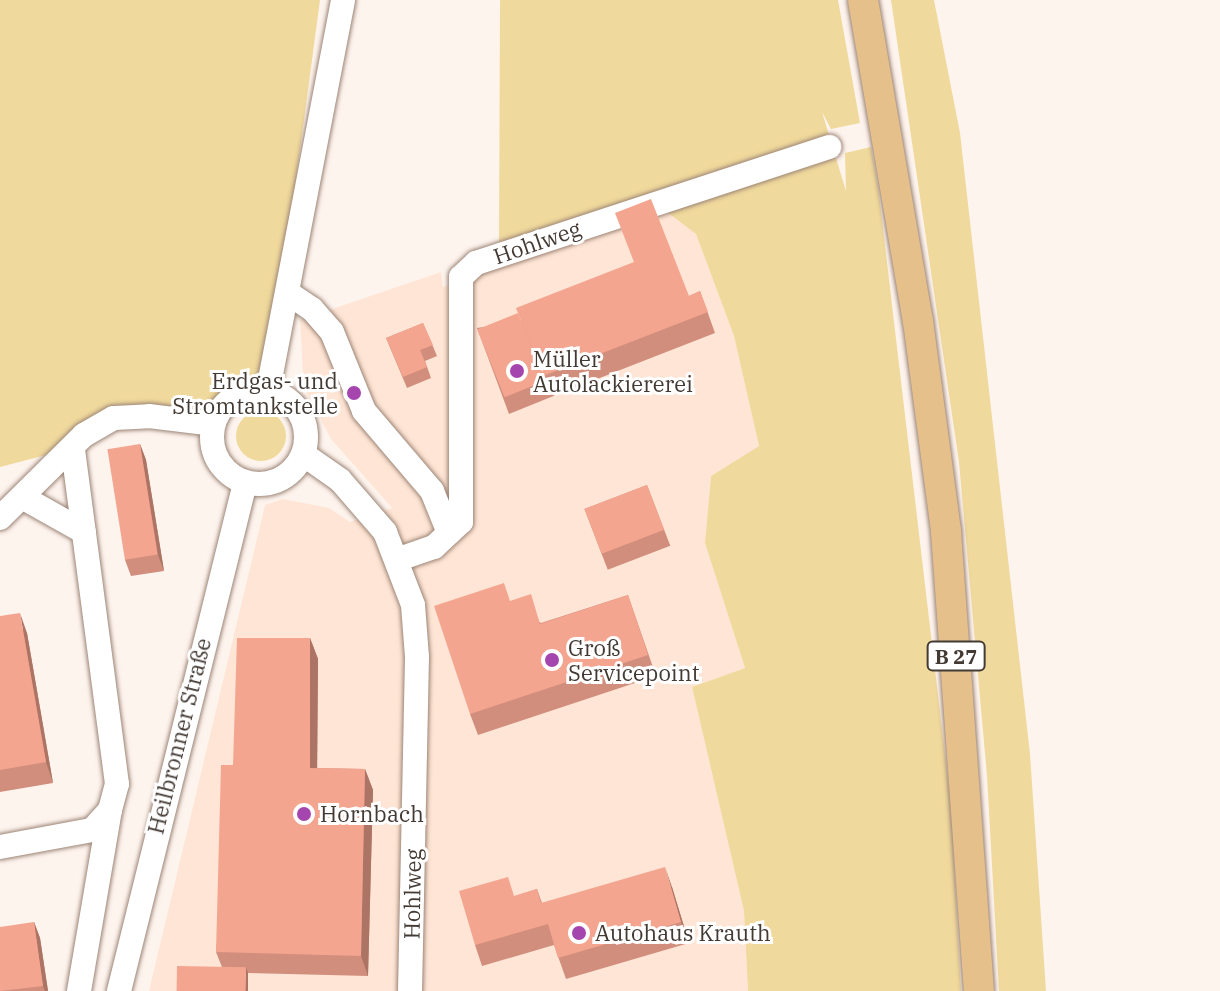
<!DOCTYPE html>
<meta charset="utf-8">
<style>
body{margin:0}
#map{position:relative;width:1220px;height:991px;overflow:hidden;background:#fef4ee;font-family:"IBM Plex Serif",serif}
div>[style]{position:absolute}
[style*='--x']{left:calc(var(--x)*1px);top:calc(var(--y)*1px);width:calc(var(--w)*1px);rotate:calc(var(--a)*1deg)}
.built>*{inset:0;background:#ffe5d5}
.green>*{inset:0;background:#f0d99c}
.round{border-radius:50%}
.roads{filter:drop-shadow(0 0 2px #9c8577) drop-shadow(0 0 2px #9c8577)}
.minor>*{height:24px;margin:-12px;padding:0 12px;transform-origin:12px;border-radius:12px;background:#fff}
.minor>.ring{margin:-12px;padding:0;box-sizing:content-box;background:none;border:24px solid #fff;border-radius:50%}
.major>*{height:30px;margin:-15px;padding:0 15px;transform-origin:15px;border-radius:15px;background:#e5c08b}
.wall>*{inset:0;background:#d28e7c;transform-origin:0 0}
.shaded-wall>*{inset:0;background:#ab7465}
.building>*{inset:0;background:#f4a590;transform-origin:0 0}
.dots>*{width:22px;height:22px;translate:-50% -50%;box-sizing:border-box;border:4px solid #fff;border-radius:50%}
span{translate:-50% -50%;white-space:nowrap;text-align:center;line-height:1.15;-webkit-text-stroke:6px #fff;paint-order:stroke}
.shield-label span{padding:2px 6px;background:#fff;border:2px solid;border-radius:6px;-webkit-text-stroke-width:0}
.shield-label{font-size:20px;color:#433a34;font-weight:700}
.street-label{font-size:22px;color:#433a34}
.poi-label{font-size:22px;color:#433a34}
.left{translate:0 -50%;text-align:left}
.right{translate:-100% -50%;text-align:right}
</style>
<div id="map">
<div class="built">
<div style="clip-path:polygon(674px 208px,696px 234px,734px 336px,759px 446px,711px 476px,705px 543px,745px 668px,692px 687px,744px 911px,748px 991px,149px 991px,265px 505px,283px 499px,329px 508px,350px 522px,392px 508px,331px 439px,304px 387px,300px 320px,441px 272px,443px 287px)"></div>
</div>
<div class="green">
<div style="clip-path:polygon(0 0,320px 0,268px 390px,254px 389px,228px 400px,213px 424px,149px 416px,73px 448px,0 467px)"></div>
<div style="clip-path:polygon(500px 0,838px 0,860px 123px,831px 129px,822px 112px,846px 191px,845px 153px,871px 147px,878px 186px,951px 805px,961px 991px,748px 991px,744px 911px,692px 687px,745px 668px,705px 543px,711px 476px,759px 446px,734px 336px,696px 234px,654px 202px,499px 244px)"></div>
<div style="clip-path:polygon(891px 0,934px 0,960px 133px,1030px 754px,1046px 991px,999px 991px,987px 776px,959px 462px)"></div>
<div class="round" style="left:236px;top:411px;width:50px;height:50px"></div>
</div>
<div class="roads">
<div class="minor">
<div style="--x:288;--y:293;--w:29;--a:34"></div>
<div style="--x:312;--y:309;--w:30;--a:49"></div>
<div style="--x:332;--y:332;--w:85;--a:67.9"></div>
<div style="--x:364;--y:411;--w:105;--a:49.6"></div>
<div style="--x:432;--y:491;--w:45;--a:68"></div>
<div class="ring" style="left:212px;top:390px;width:70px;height:70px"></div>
<div style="--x:268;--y:390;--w:397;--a:-79.1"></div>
<div style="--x:303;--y:454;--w:45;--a:35.1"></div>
<div style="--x:340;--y:480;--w:69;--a:49.1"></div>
<div style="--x:385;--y:532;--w:78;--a:69"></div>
<div style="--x:413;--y:605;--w:52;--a:85.6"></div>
<div style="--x:417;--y:657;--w:334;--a:91.2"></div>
<div style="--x:22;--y:497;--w:71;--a:29.4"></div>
<div style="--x:0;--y:518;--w:118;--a:-44.7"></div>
<div style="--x:84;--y:435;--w:34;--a:-30"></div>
<div style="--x:114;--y:418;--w:35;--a:-3"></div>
<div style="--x:149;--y:416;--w:64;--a:7.1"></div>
<div style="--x:399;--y:559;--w:37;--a:-19"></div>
<div style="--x:434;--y:547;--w:37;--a:-43"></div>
<div style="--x:461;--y:522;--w:245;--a:-90"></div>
<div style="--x:461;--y:277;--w:21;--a:-43"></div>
<div style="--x:476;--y:263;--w:372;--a:-18.2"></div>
<div style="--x:0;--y:847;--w:94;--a:-10.5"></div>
<div style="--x:92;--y:830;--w:27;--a:-48"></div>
<div style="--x:110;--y:810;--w:27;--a:-75"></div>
<div style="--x:117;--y:784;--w:339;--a:-97.5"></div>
<div style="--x:79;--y:991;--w:184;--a:-80.3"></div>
<div style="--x:119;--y:991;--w:523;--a:-76.07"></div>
</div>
<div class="major">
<div style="--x:863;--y:0;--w:326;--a:80.3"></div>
<div style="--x:918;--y:321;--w:213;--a:82.4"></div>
<div style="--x:946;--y:532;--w:460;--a:85.9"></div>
</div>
</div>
<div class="wall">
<div style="clip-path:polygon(700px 291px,715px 333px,551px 397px,550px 396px,551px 397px,509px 414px,477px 328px,689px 296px)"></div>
<div style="clip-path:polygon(423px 323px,437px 356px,425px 361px,431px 378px,407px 388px,386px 338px)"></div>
<div style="clip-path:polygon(140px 444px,146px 460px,164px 571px,131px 576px,125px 560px)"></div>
<div style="left:647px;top:485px;width:65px;height:67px;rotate:69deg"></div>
<div style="clip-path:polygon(628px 595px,656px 676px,478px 735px,470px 714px,510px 601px,541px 623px)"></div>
<div style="clip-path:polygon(0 616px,27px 633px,53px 783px,0 792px)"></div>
<div style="clip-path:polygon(310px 638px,318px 659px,317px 768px,365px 769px,373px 790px,368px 976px,248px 973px,222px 967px,216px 952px,233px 765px)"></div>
<div style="clip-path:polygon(672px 887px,689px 943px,566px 979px,554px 945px,482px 966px,475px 945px,515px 896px,537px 889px,542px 903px)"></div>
<div style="clip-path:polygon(34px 922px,40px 938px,48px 991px,0 991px)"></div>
</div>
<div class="shaded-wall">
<div style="clip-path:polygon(140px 444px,146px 460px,164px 571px,158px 555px)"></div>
<div style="clip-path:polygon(20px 613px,27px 633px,53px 783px,46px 762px)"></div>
<div style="clip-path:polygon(310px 638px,318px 659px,317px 788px,310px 768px)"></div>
<div style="clip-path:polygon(365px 769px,373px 790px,368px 976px,361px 956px)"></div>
<div style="clip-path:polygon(665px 867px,672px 887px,689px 943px,681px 922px)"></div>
<div style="clip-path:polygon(34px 922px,40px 938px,48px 991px,45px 991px,43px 986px)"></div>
<div style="clip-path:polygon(246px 967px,248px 973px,248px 991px,245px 991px)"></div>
</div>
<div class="building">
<div style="clip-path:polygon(651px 199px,689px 296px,700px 291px,708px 312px,543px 376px,516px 308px,634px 262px,615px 213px)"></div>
<div style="left:518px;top:313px;width:73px;height:44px;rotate:68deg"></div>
<div style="clip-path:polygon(423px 323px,433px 345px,420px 350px,427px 367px,403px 377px,386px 338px)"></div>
<div style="left:140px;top:444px;width:112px;height:33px;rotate:81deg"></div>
<div style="left:647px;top:485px;width:48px;height:67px;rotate:69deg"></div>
<div style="clip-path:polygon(504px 583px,510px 601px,531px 594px,540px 624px,628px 595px,648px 655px,470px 714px,434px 606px)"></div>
<div style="clip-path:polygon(20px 613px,46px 762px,0 770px,0 616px)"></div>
<div style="clip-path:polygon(237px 638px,310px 638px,310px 768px,365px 769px,361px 956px,216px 952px,221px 765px,233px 765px)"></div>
<div style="clip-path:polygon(665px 867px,681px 922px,558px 958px,548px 924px,475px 945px,459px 891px,508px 877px,514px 896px,537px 889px,541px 903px)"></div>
<div style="clip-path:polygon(34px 922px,43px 986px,0 991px,0 927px)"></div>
<div style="left:177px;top:966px;width:69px;height:25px;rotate:1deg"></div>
</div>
<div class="dots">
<div style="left:517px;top:371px;background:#a546af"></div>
<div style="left:354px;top:393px;background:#a546af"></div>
<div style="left:552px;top:660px;background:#a546af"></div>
<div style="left:304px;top:814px;background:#a546af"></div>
<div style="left:579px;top:933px;background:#a546af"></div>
</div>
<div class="shield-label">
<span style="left:956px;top:656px">B 27</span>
</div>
<div class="street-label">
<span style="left:537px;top:242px;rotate:-19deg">Hohlweg</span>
<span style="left:179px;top:736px;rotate:-76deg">Heilbronner Straße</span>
<span style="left:412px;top:894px;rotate:-89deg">Hohlweg</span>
</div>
<div class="poi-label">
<span class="left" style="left:533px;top:371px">Müller<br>Autolackiererei</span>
<span class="right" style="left:338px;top:393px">Erdgas- und<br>Stromtankstelle</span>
<span class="left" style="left:568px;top:660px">Groß<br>Servicepoint</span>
<span class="left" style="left:320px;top:814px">Hornbach</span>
<span class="left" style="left:595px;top:933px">Autohaus Krauth</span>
</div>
</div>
